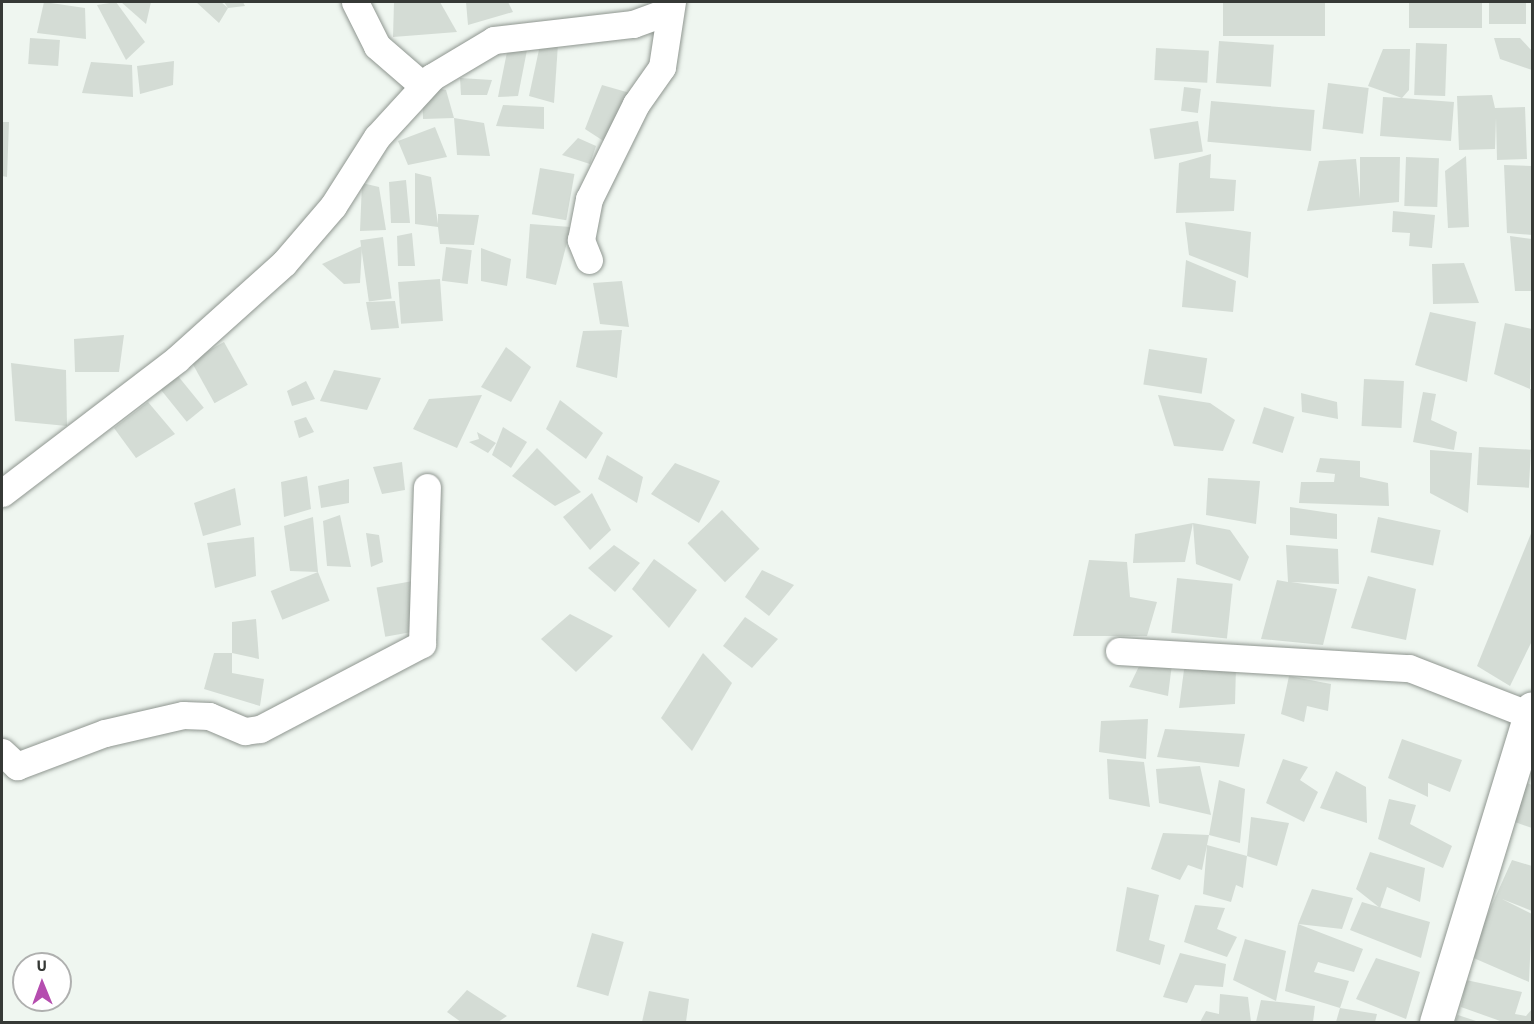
<!DOCTYPE html>
<style>
body{margin:0}
#map{position:relative;width:1534px;height:1024px;overflow:hidden;background:#eff6f0;font-family:"Source Sans 3",sans-serif}
div>[style]{position:absolute}
[style*='--x']{left:calc(var(--x)*1px);top:calc(var(--y)*1px);width:calc(var(--w)*1px);rotate:calc(var(--a)*1deg)}
.building>*{inset:0;background:#d4dcd5;transform-origin:0 0}
.roads{filter:drop-shadow(0 0 2px #8f9690) drop-shadow(0 0 2px #8f9690)}
.street>*{height:27px;margin:-13.5px;padding:0 13.5px;transform-origin:13.5px;border-radius:13.5px;background:#fff}
.secondary>*{height:33px;margin:-16.5px;padding:0 16.5px;transform-origin:16.5px;border-radius:16.5px;background:#fff}
span{translate:-50% -50%;white-space:nowrap;text-align:center;line-height:1.15;-webkit-text-stroke:4.5px #fff;paint-order:stroke}
.frame{position:absolute;inset:0;border:3px solid #363936;pointer-events:none}
.north{position:absolute;left:12px;top:952px;width:60px;height:60px;box-sizing:border-box;background:#fff;border:2px solid #afb0af;border-radius:50%;rotate:359deg;font-size:16px;font-weight:700;line-height:24px;text-align:center;color:#363936}
.north::after{content:'';display:block;margin:auto;width:21px;height:27px;background:#b54daf;clip-path:polygon(50% 0,100% 100%,50% 72%,0 100%)}
</style>
<div id="map">
<div class="building">
<div style="clip-path:polygon(44px 2px,85px 8px,86px 39px,37px 33px)"></div>
<div style="clip-path:polygon(116px 2px,145px 42px,126px 60px,97px 5px)"></div>
<div style="clip-path:polygon(121px 2px,151px 2px,146px 24px)"></div>
<div style="clip-path:polygon(196px 2px,221px 2px,228px 8px,224px 2px,243px 2px,245px 6px,228px 8px,219px 23px)"></div>
<div style="clip-path:polygon(394px 2px,440px 2px,457px 32px,393px 37px)"></div>
<div style="clip-path:polygon(466px 2px,508px 2px,513px 12px,468px 25px)"></div>
<div style="left:1223px;top:2px;width:102px;height:34px"></div>
<div style="left:1409px;top:2px;width:73px;height:26px"></div>
<div style="left:1489px;top:2px;width:37px;height:22px"></div>
<div style="left:30px;top:38px;width:30px;height:26px;rotate:4deg"></div>
<div style="clip-path:polygon(1494px 38px,1520px 38px,1532px 51px,1532px 70px,1500px 59px)"></div>
<div style="left:1219px;top:41px;width:55px;height:42px;rotate:4deg"></div>
<div style="left:1416px;top:43px;width:31px;height:52px;rotate:2deg"></div>
<div style="clip-path:polygon(558px 44px,554px 103px,529px 96px,540px 45px)"></div>
<div style="left:1156px;top:48px;width:53px;height:32px;rotate:3deg"></div>
<div style="clip-path:polygon(1383px 49px,1410px 49px,1409px 90px,1402px 98px,1454px 102px,1451px 141px,1380px 136px,1383px 97px,1402px 98px,1368px 86px)"></div>
<div style="clip-path:polygon(527px 50px,518px 96px,498px 97px,507px 52px)"></div>
<div style="clip-path:polygon(174px 61px,173px 85px,140px 94px,137px 66px)"></div>
<div style="clip-path:polygon(91px 62px,132px 65px,133px 97px,82px 93px)"></div>
<div style="clip-path:polygon(460px 78px,492px 80px,487px 95px,461px 95px)"></div>
<div style="left:1328px;top:83px;width:41px;height:46px;rotate:7deg"></div>
<div style="clip-path:polygon(422px 85px,446px 90px,454px 118px,423px 119px)"></div>
<div style="clip-path:polygon(602px 85px,630px 93px,605px 142px,585px 129px)"></div>
<div style="left:1184px;top:87px;width:17px;height:24px;rotate:7deg"></div>
<div style="clip-path:polygon(1492px 95px,1495px 108px,1525px 107px,1527px 159px,1497px 160px,1496px 118px,1495px 149px,1459px 150px,1457px 96px)"></div>
<div style="left:1211px;top:101px;width:104px;height:41px;rotate:5deg"></div>
<div style="clip-path:polygon(503px 105px,544px 107px,544px 129px,496px 126px)"></div>
<div style="clip-path:polygon(454px 118px,484px 123px,490px 156px,457px 155px)"></div>
<div style="left:1198px;top:121px;width:31px;height:49px;rotate:81deg"></div>
<div style="clip-path:polygon(2px 122px,9px 122px,7px 177px,2px 176px)"></div>
<div style="clip-path:polygon(435px 127px,447px 157px,408px 165px,398px 141px)"></div>
<div style="clip-path:polygon(578px 138px,596px 146px,590px 164px,562px 155px)"></div>
<div style="clip-path:polygon(1211px 154px,1210px 178px,1236px 180px,1234px 211px,1176px 213px,1179px 163px)"></div>
<div style="clip-path:polygon(1466px 156px,1469px 227px,1448px 228px,1445px 171px)"></div>
<div style="clip-path:polygon(1360px 157px,1400px 157px,1399px 202px,1307px 211px,1319px 161px,1356px 159px,1360px 199px)"></div>
<div style="left:1406px;top:157px;width:33px;height:49px;rotate:2deg"></div>
<div style="clip-path:polygon(1504px 165px,1532px 166px,1532px 235px,1507px 233px)"></div>
<div style="left:540px;top:168px;width:35px;height:47px;rotate:10deg"></div>
<div style="clip-path:polygon(415px 173px,431px 177px,438px 224px,438px 214px,479px 215px,474px 245px,440px 244px,438px 227px,415px 224px)"></div>
<div style="clip-path:polygon(406px 180px,410px 223px,391px 223px,389px 182px)"></div>
<div style="clip-path:polygon(362px 183px,379px 187px,386px 230px,360px 231px)"></div>
<div style="clip-path:polygon(1393px 211px,1435px 215px,1432px 248px,1409px 246px,1410px 233px,1392px 232px)"></div>
<div style="clip-path:polygon(1185px 222px,1251px 232px,1248px 278px,1189px 255px)"></div>
<div style="clip-path:polygon(530px 224px,571px 227px,556px 285px,526px 278px)"></div>
<div style="clip-path:polygon(412px 233px,415px 266px,398px 266px,397px 236px)"></div>
<div style="clip-path:polygon(1510px 236px,1532px 239px,1532px 291px,1515px 291px)"></div>
<div style="left:383px;top:237px;width:62px;height:23px;rotate:82deg"></div>
<div style="clip-path:polygon(362px 246px,360px 283px,344px 284px,322px 264px)"></div>
<div style="left:446px;top:247px;width:26px;height:34px;rotate:7deg"></div>
<div style="clip-path:polygon(481px 248px,511px 259px,507px 286px,481px 281px)"></div>
<div style="clip-path:polygon(1186px 260px,1236px 281px,1233px 312px,1182px 307px)"></div>
<div style="clip-path:polygon(1464px 263px,1479px 303px,1433px 304px,1432px 264px)"></div>
<div style="left:440px;top:279px;width:42px;height:42px;rotate:86deg"></div>
<div style="clip-path:polygon(622px 281px,629px 327px,600px 324px,593px 283px)"></div>
<div style="clip-path:polygon(395px 301px,399px 328px,371px 330px,366px 302px)"></div>
<div style="clip-path:polygon(1430px 312px,1476px 322px,1467px 382px,1415px 365px)"></div>
<div style="clip-path:polygon(1505px 323px,1532px 329px,1530px 389px,1494px 374px)"></div>
<div style="clip-path:polygon(622px 330px,617px 378px,576px 367px,583px 331px)"></div>
<div style="clip-path:polygon(124px 335px,119px 372px,75px 372px,74px 339px)"></div>
<div style="left:224px;top:342px;width:49px;height:38px;rotate:61deg"></div>
<div style="clip-path:polygon(506px 347px,531px 367px,511px 402px,481px 387px)"></div>
<div style="left:1149px;top:349px;width:59px;height:36px;rotate:9deg"></div>
<div style="clip-path:polygon(11px 363px,66px 370px,67px 426px,15px 421px)"></div>
<div style="clip-path:polygon(334px 370px,381px 378px,367px 410px,320px 401px)"></div>
<div style="left:178px;top:376px;width:41px;height:22px;rotate:51deg"></div>
<div style="left:1364px;top:379px;width:40px;height:47px;rotate:3deg"></div>
<div style="clip-path:polygon(306px 381px,315px 399px,292px 406px,287px 391px)"></div>
<div style="left:1530px;top:389px;width:2px;height:51px"></div>
<div style="clip-path:polygon(1423px 392px,1436px 394px,1431px 420px,1457px 432px,1454px 450px,1413px 442px)"></div>
<div style="clip-path:polygon(1301px 393px,1337px 402px,1338px 419px,1302px 412px)"></div>
<div style="clip-path:polygon(482px 395px,457px 448px,413px 429px,429px 399px)"></div>
<div style="clip-path:polygon(1158px 395px,1210px 403px,1235px 420px,1223px 451px,1174px 446px)"></div>
<div style="clip-path:polygon(560px 400px,603px 433px,586px 459px,546px 429px)"></div>
<div style="clip-path:polygon(148px 402px,175px 434px,136px 458px,114px 428px)"></div>
<div style="left:1264px;top:407px;width:32px;height:38px;rotate:18deg"></div>
<div style="clip-path:polygon(306px 417px,314px 432px,299px 438px,294px 421px)"></div>
<div style="clip-path:polygon(503px 427px,527px 442px,511px 468px,492px 455px)"></div>
<div style="clip-path:polygon(477px 432px,496px 443px,488px 453px,469px 442px,479px 439px)"></div>
<div style="left:1479px;top:447px;width:52px;height:38px;rotate:3deg"></div>
<div style="clip-path:polygon(537px 448px,581px 492px,555px 506px,512px 476px)"></div>
<div style="clip-path:polygon(1430px 450px,1472px 453px,1468px 513px,1430px 493px)"></div>
<div style="clip-path:polygon(607px 455px,643px 477px,637px 503px,598px 479px)"></div>
<div style="clip-path:polygon(1320px 458px,1360px 461px,1360px 477px,1388px 483px,1389px 506px,1299px 503px,1301px 482px,1334px 482px,1335px 474px,1316px 472px)"></div>
<div style="clip-path:polygon(402px 462px,405px 490px,382px 494px,373px 467px)"></div>
<div style="clip-path:polygon(675px 463px,720px 481px,699px 523px,651px 494px)"></div>
<div style="clip-path:polygon(307px 476px,311px 509px,284px 517px,281px 482px)"></div>
<div style="clip-path:polygon(1208px 478px,1260px 481px,1256px 524px,1206px 515px)"></div>
<div style="clip-path:polygon(349px 479px,349px 503px,321px 508px,318px 486px)"></div>
<div style="clip-path:polygon(235px 488px,241px 525px,203px 536px,194px 503px)"></div>
<div style="clip-path:polygon(592px 493px,611px 530px,590px 550px,563px 517px)"></div>
<div style="clip-path:polygon(1290px 507px,1337px 514px,1337px 539px,1290px 535px)"></div>
<div style="left:722px;top:510px;width:54px;height:48px;rotate:46deg"></div>
<div style="clip-path:polygon(340px 515px,351px 567px,327px 566px,323px 521px)"></div>
<div style="clip-path:polygon(313px 517px,318px 572px,290px 571px,284px 526px)"></div>
<div style="left:1378px;top:517px;width:64px;height:36px;rotate:12deg"></div>
<div style="clip-path:polygon(1193px 523px,1185px 562px,1133px 563px,1135px 534px)"></div>
<div style="clip-path:polygon(1193px 523px,1230px 530px,1249px 557px,1240px 581px,1196px 564px)"></div>
<div style="clip-path:polygon(1532px 531px,1532px 641px,1510px 686px,1477px 666px)"></div>
<div style="clip-path:polygon(366px 533px,379px 535px,383px 562px,371px 567px)"></div>
<div style="clip-path:polygon(254px 537px,256px 576px,215px 588px,207px 543px)"></div>
<div style="clip-path:polygon(614px 545px,640px 563px,615px 592px,588px 568px)"></div>
<div style="clip-path:polygon(1286px 545px,1338px 549px,1339px 584px,1291px 582px,1337px 589px,1323px 645px,1261px 639px,1277px 580px,1288px 582px)"></div>
<div style="clip-path:polygon(654px 559px,697px 590px,669px 628px,632px 589px)"></div>
<div style="clip-path:polygon(1089px 560px,1127px 562px,1130px 597px,1157px 602px,1147px 636px,1073px 636px)"></div>
<div style="clip-path:polygon(762px 570px,794px 585px,769px 616px,745px 597px)"></div>
<div style="left:318px;top:572px;width:31px;height:51px;rotate:68deg"></div>
<div style="clip-path:polygon(1368px 576px,1416px 589px,1406px 640px,1351px 628px)"></div>
<div style="left:1177px;top:578px;width:56px;height:55px;rotate:6deg"></div>
<div style="left:413px;top:581px;width:50px;height:37px;rotate:80deg"></div>
<div style="clip-path:polygon(570px 614px,613px 636px,576px 672px,541px 639px)"></div>
<div style="clip-path:polygon(745px 617px,778px 639px,752px 668px,723px 646px)"></div>
<div style="clip-path:polygon(256px 619px,259px 659px,232px 653px,232px 622px)"></div>
<div style="clip-path:polygon(214px 653px,232px 653px,232px 673px,264px 679px,260px 706px,204px 689px)"></div>
<div style="clip-path:polygon(703px 653px,732px 683px,692px 751px,661px 718px)"></div>
<div style="clip-path:polygon(1142px 660px,1172px 664px,1168px 696px,1129px 687px)"></div>
<div style="clip-path:polygon(1185px 662px,1236px 666px,1235px 704px,1179px 708px)"></div>
<div style="clip-path:polygon(1289px 676px,1331px 684px,1328px 711px,1307px 706px,1304px 722px,1281px 714px)"></div>
<div style="clip-path:polygon(1148px 719px,1146px 759px,1099px 752px,1101px 721px)"></div>
<div style="clip-path:polygon(1165px 729px,1245px 734px,1239px 767px,1157px 757px)"></div>
<div style="clip-path:polygon(1402px 739px,1462px 760px,1450px 792px,1428px 783px,1428px 797px,1388px 778px)"></div>
<div style="clip-path:polygon(1107px 759px,1144px 762px,1150px 807px,1109px 799px)"></div>
<div style="clip-path:polygon(1283px 759px,1308px 767px,1300px 780px,1318px 792px,1304px 822px,1266px 803px)"></div>
<div style="clip-path:polygon(1200px 766px,1211px 815px,1159px 803px,1156px 769px)"></div>
<div style="clip-path:polygon(1336px 771px,1366px 787px,1367px 823px,1320px 808px)"></div>
<div style="clip-path:polygon(1514px 778px,1532px 785px,1532px 828px,1498px 816px)"></div>
<div style="clip-path:polygon(1219px 780px,1245px 789px,1240px 843px,1209px 835px)"></div>
<div style="clip-path:polygon(1389px 799px,1416px 805px,1410px 824px,1452px 846px,1443px 868px,1378px 839px)"></div>
<div style="clip-path:polygon(1251px 817px,1289px 823px,1277px 866px,1247px 856px)"></div>
<div style="clip-path:polygon(1163px 833px,1209px 835px,1207px 845px,1247px 856px,1243px 888px,1236px 885px,1231px 902px,1203px 894px,1207px 845px,1202px 870px,1188px 865px,1180px 880px,1151px 869px)"></div>
<div style="clip-path:polygon(1370px 852px,1425px 868px,1420px 902px,1387px 887px,1380px 908px,1356px 889px)"></div>
<div style="clip-path:polygon(1512px 860px,1532px 866px,1532px 911px,1502px 899px,1532px 914px,1529px 982px,1469px 956px)"></div>
<div style="clip-path:polygon(1127px 887px,1159px 895px,1149px 940px,1165px 945px,1160px 965px,1116px 951px)"></div>
<div style="clip-path:polygon(1312px 889px,1353px 898px,1342px 929px,1298px 924px,1363px 949px,1354px 972px,1318px 962px,1314px 972px,1349px 981px,1340px 1008px,1285px 991px,1298px 924px)"></div>
<div style="clip-path:polygon(1362px 902px,1430px 922px,1421px 958px,1350px 930px)"></div>
<div style="clip-path:polygon(1195px 905px,1225px 908px,1217px 929px,1237px 937px,1227px 957px,1184px 942px)"></div>
<div style="left:592px;top:933px;width:33px;height:56px;rotate:16deg"></div>
<div style="clip-path:polygon(1245px 939px,1286px 951px,1276px 1001px,1233px 980px)"></div>
<div style="clip-path:polygon(1180px 953px,1226px 964px,1223px 987px,1195px 985px,1187px 1003px,1163px 997px)"></div>
<div style="clip-path:polygon(1376px 958px,1420px 972px,1406px 1019px,1356px 999px)"></div>
<div style="clip-path:polygon(1466px 980px,1522px 992px,1515px 1014px,1526px 1016px,1532px 1009px,1532px 1022px,1503px 1022px,1461px 1007px)"></div>
<div style="clip-path:polygon(467px 990px,507px 1016px,498px 1022px,461px 1022px,447px 1012px)"></div>
<div style="clip-path:polygon(649px 991px,689px 999px,686px 1022px,642px 1022px)"></div>
<div style="clip-path:polygon(1220px 994px,1248px 997px,1251px 1022px,1200px 1022px,1206px 1011px,1219px 1014px)"></div>
<div style="clip-path:polygon(1261px 1000px,1315px 1006px,1313px 1022px,1256px 1022px)"></div>
<div style="clip-path:polygon(1340px 1008px,1377px 1014px,1375px 1022px,1336px 1022px)"></div>
<div style="clip-path:polygon(1458px 1015px,1479px 1022px,1455px 1022px)"></div>
</div>
<div class="roads">
<div class="street">
<div style="--x:355;--y:2;--w:49;--a:63.4"></div>
<div style="--x:377;--y:46;--w:60;--a:40.9"></div>
<div style="--x:589;--y:260;--w:22;--a:-112"></div>
<div style="--x:581;--y:240;--w:42;--a:-79"></div>
<div style="--x:589;--y:199;--w:106;--a:-63.7"></div>
<div style="--x:636;--y:104;--w:45;--a:-54.9"></div>
<div style="--x:662;--y:67;--w:66;--a:-81.3"></div>
<div style="--x:2;--y:493;--w:220;--a:-37.4"></div>
<div style="--x:177;--y:359;--w:144;--a:-41.9"></div>
<div style="--x:284;--y:263;--w:75;--a:-49.3"></div>
<div style="--x:333;--y:206;--w:82;--a:-57.5"></div>
<div style="--x:377;--y:137;--w:81;--a:-47.5"></div>
<div style="--x:432;--y:77;--w:72;--a:-30.8"></div>
<div style="--x:494;--y:40;--w:140;--a:-6.6"></div>
<div style="--x:633;--y:24;--w:32;--a:-20"></div>
<div style="--x:663;--y:13;--w:14;--a:-54"></div>
<div style="--x:1119;--y:651;--w:290;--a:3.4"></div>
<div style="--x:1409;--y:668;--w:132;--a:21.3"></div>
<div style="--x:2;--y:752;--w:21;--a:43"></div>
<div style="--x:17;--y:766;--w:94;--a:-20.6"></div>
<div style="--x:105;--y:733;--w:80;--a:-13"></div>
<div style="--x:183;--y:715;--w:26;--a:2"></div>
<div style="--x:209;--y:716;--w:39;--a:23"></div>
<div style="--x:245;--y:731;--w:15;--a:-8"></div>
<div style="--x:260;--y:729;--w:183;--a:-27.7"></div>
<div style="--x:422;--y:644;--w:157;--a:-88.2"></div>
</div>
<div class="secondary">
<div style="--x:1436;--y:1022;--w:328;--a:-73"></div>
</div>
</div>
<div class="frame"></div>
<div class="north">U</div>
</div>
